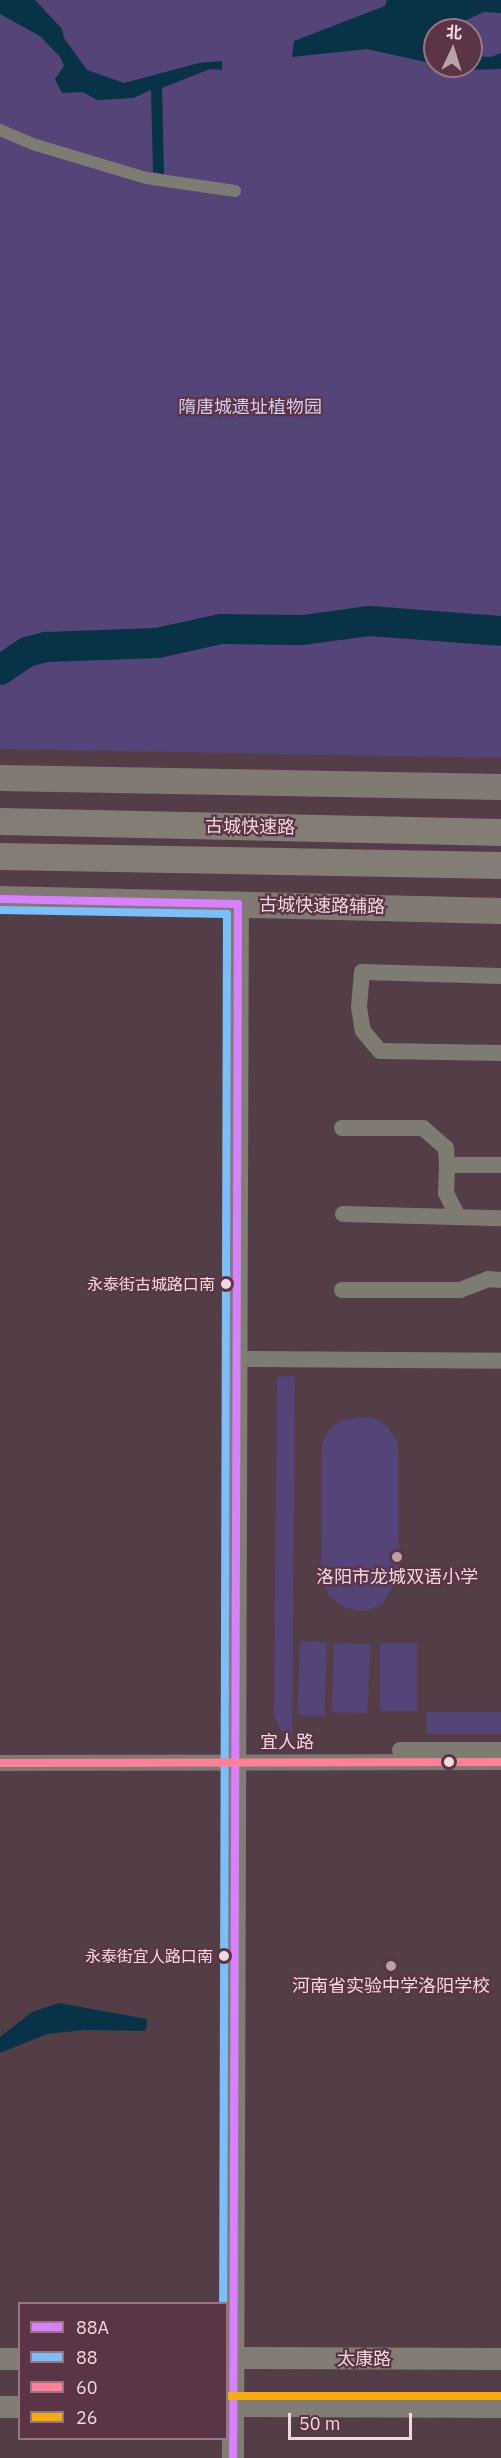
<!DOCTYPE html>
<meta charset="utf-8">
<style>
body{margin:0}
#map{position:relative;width:501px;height:2458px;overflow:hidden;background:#533d46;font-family:"IBM Plex Sans","Noto Sans SC",sans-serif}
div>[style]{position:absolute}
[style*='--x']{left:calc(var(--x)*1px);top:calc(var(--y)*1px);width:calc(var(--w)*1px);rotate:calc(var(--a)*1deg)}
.green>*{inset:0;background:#544478;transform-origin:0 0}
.water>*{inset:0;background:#073247}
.river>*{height:30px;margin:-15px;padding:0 15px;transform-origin:15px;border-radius:15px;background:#073247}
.pedestrian>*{height:12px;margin:-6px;padding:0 6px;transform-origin:6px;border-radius:6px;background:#7d7b72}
.minor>*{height:16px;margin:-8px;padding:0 8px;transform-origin:8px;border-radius:8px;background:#7d7b72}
.secondary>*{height:22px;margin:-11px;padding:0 11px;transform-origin:11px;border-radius:11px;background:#817c74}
.primary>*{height:26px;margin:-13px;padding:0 13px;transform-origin:13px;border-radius:13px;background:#817973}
.trunk>*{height:27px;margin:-13.5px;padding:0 13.5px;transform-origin:13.5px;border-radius:13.5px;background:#847c76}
.bus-1>*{height:8px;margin:-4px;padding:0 4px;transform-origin:4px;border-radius:4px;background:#d880ff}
.bus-2>*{height:8px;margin:-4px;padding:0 4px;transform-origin:4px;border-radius:4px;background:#7abffc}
.bus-3>*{height:8px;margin:-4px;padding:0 4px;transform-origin:4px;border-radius:4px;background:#ff8098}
.bus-4>*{height:8px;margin:-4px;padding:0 4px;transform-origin:4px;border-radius:4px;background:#f8ab0d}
.dots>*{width:16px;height:16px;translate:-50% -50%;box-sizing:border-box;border:3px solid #5b3545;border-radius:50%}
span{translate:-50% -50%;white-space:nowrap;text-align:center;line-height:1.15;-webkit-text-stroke:4.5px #5b3545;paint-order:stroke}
.bus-label{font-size:16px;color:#f0d8e1}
.right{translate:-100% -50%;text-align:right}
.park-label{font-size:18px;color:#d2cbf2}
.street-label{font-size:18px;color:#f0d8e1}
.poi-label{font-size:18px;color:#f0d8e1}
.legend{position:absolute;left:18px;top:2302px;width:210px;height:138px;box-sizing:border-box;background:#5b3545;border:2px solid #977683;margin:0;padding:8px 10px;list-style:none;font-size:18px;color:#f0d8e1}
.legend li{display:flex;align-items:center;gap:12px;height:30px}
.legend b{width:30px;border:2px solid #977683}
.north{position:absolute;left:423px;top:18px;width:60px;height:60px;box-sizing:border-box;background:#5b3545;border:2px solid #977683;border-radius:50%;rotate:4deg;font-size:16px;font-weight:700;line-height:24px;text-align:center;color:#f0d8e1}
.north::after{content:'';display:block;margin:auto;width:21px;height:27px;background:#b9a2ab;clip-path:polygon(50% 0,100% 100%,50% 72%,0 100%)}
.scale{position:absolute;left:288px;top:2413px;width:124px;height:27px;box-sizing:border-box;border:3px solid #f0d8e1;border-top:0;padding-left:8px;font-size:18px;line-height:21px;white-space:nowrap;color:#f0d8e1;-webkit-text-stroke:4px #5b3545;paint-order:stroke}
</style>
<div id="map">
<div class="green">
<div style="clip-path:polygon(evenodd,0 0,501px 0,501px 758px,0 749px,0 0,435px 30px,471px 30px,471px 66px,435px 66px,435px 30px)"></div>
<div style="clip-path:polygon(295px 1376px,292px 1738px,280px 1729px,274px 1715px,277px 1377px)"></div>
<div style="clip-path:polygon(359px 1417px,374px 1418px,387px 1426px,398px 1443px,399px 1575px,383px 1604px,366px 1611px,345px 1608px,329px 1596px,321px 1578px,322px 1443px,330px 1428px,343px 1420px)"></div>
<div style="left:300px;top:1641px;width:27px;height:74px;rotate:2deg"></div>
<div style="left:334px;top:1643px;width:36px;height:69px;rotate:2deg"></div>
<div style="left:380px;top:1643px;width:37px;height:68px"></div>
<div style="left:501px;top:1712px;width:22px;height:74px;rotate:90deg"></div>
</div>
<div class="water">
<div style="clip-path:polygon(0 0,35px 0,62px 29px,64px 38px,87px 70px,124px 83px,199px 63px,222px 61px,222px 70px,210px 69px,162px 88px,164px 174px,153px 172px,151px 90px,133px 98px,97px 100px,83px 92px,62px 93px,55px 79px,64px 66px,61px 58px,40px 36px,0 14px)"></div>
<div style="clip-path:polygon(387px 0,501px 0,501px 13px,484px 12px,444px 30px,435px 30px,428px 46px,435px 49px,435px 64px,367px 49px,292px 57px,294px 41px,385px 6px)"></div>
<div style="clip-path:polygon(501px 53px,501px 69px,459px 70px,443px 66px,471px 66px,471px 56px,491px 57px)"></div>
<div style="clip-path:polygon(59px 2003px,147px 2019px,146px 2031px,84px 2030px,47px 2034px,0 2053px,0 2037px,32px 2012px)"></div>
</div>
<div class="river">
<div style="--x:0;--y:670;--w:32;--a:-34"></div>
<div style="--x:27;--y:652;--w:20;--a:-15"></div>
<div style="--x:46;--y:647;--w:111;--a:-2.1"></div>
<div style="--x:157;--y:643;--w:66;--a:-12.3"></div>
<div style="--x:221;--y:629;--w:82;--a:0.7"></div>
<div style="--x:303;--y:630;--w:67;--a:-7.8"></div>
<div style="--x:369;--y:621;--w:132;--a:4.3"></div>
</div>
<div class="pedestrian">
<div style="--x:0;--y:130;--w:39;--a:23"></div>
<div style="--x:36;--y:145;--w:115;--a:16.7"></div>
<div style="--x:146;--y:178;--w:90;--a:8.3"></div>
</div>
<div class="minor">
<div style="--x:501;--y:976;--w:139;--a:-178.4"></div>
<div style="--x:362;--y:972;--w:35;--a:95"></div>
<div style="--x:359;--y:1007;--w:24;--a:81"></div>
<div style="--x:363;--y:1031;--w:26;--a:50"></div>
<div style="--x:380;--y:1051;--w:121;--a:0.9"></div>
<div style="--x:342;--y:1128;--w:81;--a:0"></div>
<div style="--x:423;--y:1128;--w:30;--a:41"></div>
<div style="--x:446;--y:1148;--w:17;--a:87"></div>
<div style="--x:447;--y:1165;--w:54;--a:0"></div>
<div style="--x:447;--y:1165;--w:28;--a:92"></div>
<div style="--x:446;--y:1193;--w:27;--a:63"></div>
<div style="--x:343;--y:1214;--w:158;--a:1.5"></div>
<div style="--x:342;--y:1290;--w:118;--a:0"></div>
<div style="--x:460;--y:1290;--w:30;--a:-21"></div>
<div style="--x:488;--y:1279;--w:13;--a:4"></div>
<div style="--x:239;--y:1359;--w:262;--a:0.4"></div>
<div style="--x:400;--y:1750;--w:101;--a:0"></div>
<div style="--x:0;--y:1763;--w:501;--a:-0.11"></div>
</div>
<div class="secondary">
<div style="--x:226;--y:2358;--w:275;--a:0.2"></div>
<div style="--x:0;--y:2359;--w:20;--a:0"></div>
<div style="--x:226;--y:2406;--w:275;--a:0.2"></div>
<div style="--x:0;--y:2407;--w:20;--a:0"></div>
<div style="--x:233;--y:2458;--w:1554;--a:-89.82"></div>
</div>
<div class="primary">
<div style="--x:0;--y:778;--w:501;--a:1.03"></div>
<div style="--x:0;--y:899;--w:501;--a:1.37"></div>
</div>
<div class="trunk">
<div style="--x:0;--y:821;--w:501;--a:1.26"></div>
<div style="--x:0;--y:856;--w:501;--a:1.03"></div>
</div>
<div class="bus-1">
<div style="--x:0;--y:899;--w:238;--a:1.2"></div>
<div style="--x:238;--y:904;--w:1554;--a:90.18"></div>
</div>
<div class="bus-2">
<div style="--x:0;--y:910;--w:227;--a:1"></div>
<div style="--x:227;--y:914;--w:1390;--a:90.16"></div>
</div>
<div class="bus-3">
<div style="--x:0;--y:1763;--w:501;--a:-0.11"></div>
</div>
<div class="bus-4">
<div style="--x:226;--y:2396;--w:275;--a:0"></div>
</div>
<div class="dots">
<div style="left:226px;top:1284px;background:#f0d8e1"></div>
<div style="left:397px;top:1557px;background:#b9a2ab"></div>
<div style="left:449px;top:1762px;background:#f0d8e1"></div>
<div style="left:224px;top:1956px;background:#f0d8e1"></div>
<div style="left:391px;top:1966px;background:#b9a2ab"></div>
</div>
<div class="bus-label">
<span class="right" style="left:215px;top:1284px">永泰街古城路口南</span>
<span class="right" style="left:213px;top:1956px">永泰街宜人路口南</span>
</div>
<div class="park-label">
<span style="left:250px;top:407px">隋唐城遗址植物园</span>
</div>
<div class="street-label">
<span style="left:250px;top:827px;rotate:1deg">古城快速路</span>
<span style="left:322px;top:906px;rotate:1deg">古城快速路辅路</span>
<span style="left:287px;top:1742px">宜人路</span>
<span style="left:364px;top:2359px">太康路</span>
</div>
<div class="poi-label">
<span style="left:397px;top:1577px">洛阳市龙城双语小学</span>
<span style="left:391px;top:1986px">河南省实验中学洛阳学校</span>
</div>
<ul class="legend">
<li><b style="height:8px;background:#d880ff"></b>88A</li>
<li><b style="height:8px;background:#7abffc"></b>88</li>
<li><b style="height:8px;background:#ff8098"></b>60</li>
<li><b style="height:8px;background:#f8ab0d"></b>26</li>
</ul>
<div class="north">北</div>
<div class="scale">50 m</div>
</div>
